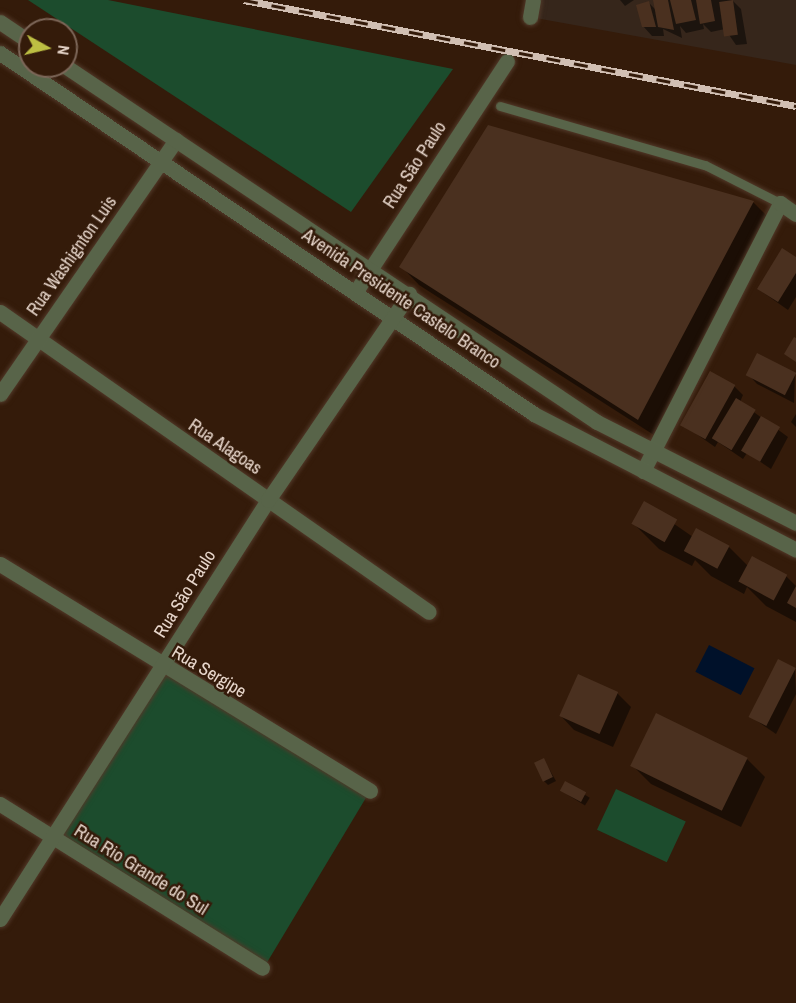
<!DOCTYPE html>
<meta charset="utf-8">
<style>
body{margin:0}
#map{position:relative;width:796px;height:1003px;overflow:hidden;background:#341b0a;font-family:"Archivo Narrow",sans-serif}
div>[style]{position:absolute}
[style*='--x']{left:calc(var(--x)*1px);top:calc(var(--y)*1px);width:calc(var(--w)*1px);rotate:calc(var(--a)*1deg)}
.industrial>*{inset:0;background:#36261b}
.green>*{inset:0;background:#1c4c2d;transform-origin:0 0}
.water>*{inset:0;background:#00112a;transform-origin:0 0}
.shadow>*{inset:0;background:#0007;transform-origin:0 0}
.building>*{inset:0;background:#4a301f;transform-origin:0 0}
.roads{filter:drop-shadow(0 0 2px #513929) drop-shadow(0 0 2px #513929)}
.service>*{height:9px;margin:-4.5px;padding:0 4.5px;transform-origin:4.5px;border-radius:4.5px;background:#586449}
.minor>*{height:15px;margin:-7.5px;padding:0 7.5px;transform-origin:7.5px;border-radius:7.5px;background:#586449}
.tertiary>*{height:15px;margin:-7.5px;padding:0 7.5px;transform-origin:7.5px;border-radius:7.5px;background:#586449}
.rail>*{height:7px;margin-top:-3.5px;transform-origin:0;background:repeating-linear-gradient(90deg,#341b0a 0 14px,#d1bfb3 0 28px);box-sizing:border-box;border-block:2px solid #d1bfb3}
span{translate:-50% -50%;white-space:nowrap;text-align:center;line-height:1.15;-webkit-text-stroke:5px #341b0a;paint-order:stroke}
.street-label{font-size:18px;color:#e8d7cc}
.north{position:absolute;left:18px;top:18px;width:60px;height:60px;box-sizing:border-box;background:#341b0a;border:2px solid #7c6658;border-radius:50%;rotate:98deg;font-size:16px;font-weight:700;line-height:24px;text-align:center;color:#e8d7cc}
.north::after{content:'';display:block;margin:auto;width:21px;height:27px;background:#bdbf43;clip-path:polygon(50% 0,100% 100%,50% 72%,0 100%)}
</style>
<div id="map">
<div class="industrial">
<div style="clip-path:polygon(532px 0,796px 0,796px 65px,530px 17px)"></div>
</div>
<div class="green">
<div style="clip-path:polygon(28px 0,108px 0,453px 69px,351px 212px)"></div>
<div style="left:161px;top:667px;width:243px;height:203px;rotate:31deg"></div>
<div style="left:616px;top:789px;width:77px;height:45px;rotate:25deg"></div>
</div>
<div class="water">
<div style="left:709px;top:645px;width:51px;height:30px;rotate:27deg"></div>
</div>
<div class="shadow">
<div style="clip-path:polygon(620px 0,634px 0,625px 6px)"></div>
<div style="clip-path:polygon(654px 0,732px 0,741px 9px,747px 44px,736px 45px,725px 29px,711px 32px,703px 24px,704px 29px,686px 33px,680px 26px,682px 38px,663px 29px,664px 36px,652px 36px,643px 26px,649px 3px,656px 10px)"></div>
<div style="clip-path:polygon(753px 202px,771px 220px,657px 437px,419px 285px,401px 266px)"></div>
<div style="clip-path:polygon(796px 259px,796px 297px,788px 310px,758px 289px)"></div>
<div style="clip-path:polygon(748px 374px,795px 374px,794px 403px,757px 384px)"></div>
<div style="clip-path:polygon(734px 386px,743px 395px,740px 402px,788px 437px,771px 469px,747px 453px,743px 459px,718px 442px,715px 447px,682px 424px)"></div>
<div style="clip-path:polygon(796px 414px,796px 427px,791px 422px)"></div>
<div style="clip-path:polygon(644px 503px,693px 537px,729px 547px,748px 566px,786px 576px,796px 586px,796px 622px,766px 606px,747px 587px,744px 594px,711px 576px,695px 560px,692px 566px,659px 549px,633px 523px)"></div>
<div style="clip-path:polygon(795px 669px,796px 694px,776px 734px,751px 717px)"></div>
<div style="clip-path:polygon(617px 693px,631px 707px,613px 747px,574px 730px,561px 716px)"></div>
<div style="clip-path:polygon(747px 759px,765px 777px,741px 827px,651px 784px,633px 766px)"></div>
<div style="clip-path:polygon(544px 760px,556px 781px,548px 785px,544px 781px)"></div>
<div style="left:566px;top:783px;width:28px;height:9px;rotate:32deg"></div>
</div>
<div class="building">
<div style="clip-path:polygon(653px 0,668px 0,674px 30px,658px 27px)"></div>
<div style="clip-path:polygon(670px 0,691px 0,696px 20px,676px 24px)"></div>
<div style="clip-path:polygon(696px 0,711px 0,715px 21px,700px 24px)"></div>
<div style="left:733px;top:0;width:35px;height:14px;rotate:82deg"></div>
<div style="clip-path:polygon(649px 1px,656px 27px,642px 27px,636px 5px)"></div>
<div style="clip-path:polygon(488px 125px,754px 201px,638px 420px,399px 267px)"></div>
<div style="clip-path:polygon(782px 248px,796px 257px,796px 273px,778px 302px,757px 289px)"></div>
<div style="clip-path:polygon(794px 337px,796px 338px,796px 362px,784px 354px)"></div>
<div style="left:757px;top:353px;width:44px;height:25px;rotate:27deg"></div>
<div style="left:710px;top:371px;width:29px;height:62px;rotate:29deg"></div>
<div style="left:736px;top:398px;width:23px;height:47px;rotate:31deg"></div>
<div style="left:761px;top:416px;width:22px;height:40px;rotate:30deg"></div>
<div style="left:644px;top:501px;width:38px;height:26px;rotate:29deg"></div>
<div style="left:696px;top:528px;width:38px;height:26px;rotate:28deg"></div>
<div style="left:752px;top:556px;width:40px;height:29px;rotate:28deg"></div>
<div style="clip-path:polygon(796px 586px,796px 608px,787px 603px)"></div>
<div style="left:778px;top:659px;width:20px;height:65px;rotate:27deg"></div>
<div style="left:578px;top:674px;width:44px;height:46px;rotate:24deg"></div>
<div style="left:656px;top:713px;width:102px;height:59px;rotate:26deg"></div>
<div style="left:544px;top:758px;width:21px;height:11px;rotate:65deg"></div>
<div style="left:565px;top:781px;width:24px;height:11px;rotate:28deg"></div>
</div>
<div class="roads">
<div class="service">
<div style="--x:500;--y:106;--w:213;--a:16.1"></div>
<div style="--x:705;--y:165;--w:84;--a:26.9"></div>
</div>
<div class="minor">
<div style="--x:530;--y:17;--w:17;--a:-80"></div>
<div style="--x:356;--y:291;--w:275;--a:-56.7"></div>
<div style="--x:0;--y:312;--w:523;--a:34.97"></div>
<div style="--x:0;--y:394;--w:309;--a:-55.3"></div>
<div style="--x:643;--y:471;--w:301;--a:-62.9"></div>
<div style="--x:780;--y:203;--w:19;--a:35"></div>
<div style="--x:0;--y:564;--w:434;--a:31.5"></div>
<div style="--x:0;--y:804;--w:309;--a:32"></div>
</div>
<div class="tertiary">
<div style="--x:0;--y:22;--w:36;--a:34"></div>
<div style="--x:0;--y:53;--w:645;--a:34.06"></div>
<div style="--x:534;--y:414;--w:295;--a:27.4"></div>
<div style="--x:65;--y:66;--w:640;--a:33.79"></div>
<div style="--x:597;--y:422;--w:223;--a:26.9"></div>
<div style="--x:0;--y:919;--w:497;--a:-57.4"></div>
<div style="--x:268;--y:500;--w:250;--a:-55.6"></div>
</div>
</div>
<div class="rail">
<div style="--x:244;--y:0;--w:562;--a:10.87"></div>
</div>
<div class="street-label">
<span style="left:415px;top:165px;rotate:-57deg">Rua São Paulo</span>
<span style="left:72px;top:256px;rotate:-55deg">Rua Washignton Luis</span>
<span style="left:401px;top:299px;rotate:34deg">Avenida Presidente Castelo Branco</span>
<span style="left:225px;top:447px;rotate:34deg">Rua Alagoas</span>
<span style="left:185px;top:594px;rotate:-58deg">Rua São Paulo</span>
<span style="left:209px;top:672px;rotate:31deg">Rua Sergipe</span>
<span style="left:141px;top:870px;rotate:32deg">Rua Rio Grande do Sul</span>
</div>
<div class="north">N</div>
</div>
